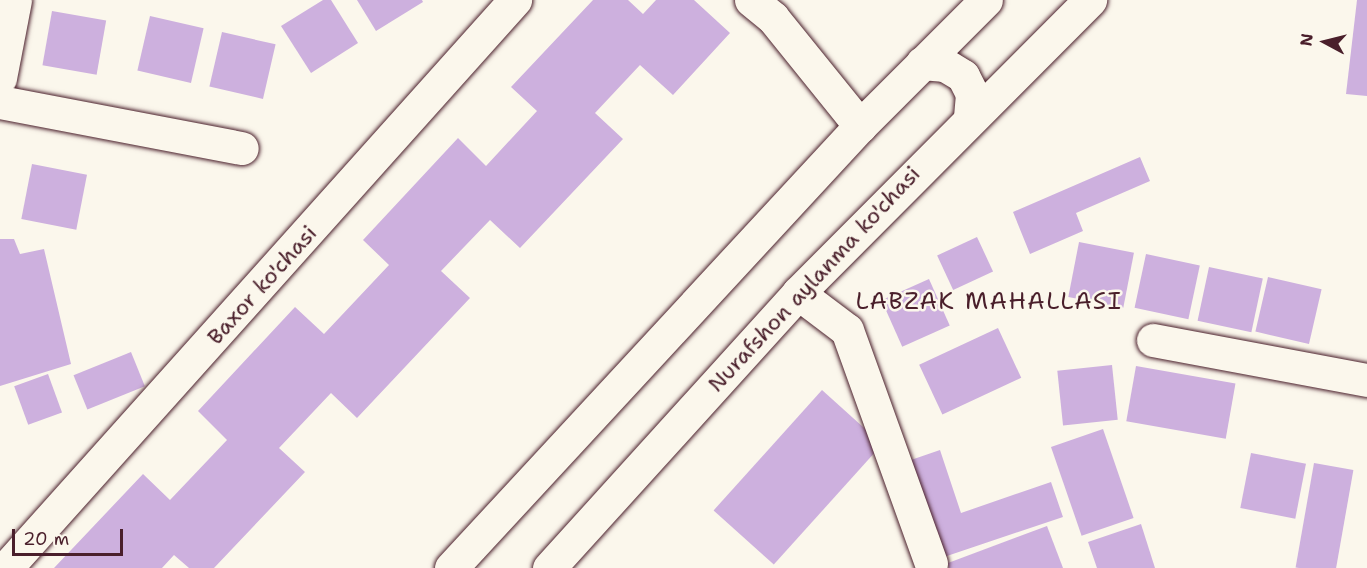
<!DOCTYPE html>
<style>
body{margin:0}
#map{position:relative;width:1367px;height:568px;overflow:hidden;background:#fbf7ec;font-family:"Shantell Sans",sans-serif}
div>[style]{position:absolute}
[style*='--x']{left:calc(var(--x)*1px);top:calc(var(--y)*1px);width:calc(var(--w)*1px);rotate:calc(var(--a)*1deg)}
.building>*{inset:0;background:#cdb0de;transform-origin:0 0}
.roads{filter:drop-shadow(0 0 2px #4a1f2b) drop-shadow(0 0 2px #4a1f2b)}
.minor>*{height:33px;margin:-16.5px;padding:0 16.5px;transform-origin:16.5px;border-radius:16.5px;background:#fbf7ec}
.major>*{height:33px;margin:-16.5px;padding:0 16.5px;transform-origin:16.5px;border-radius:16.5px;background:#fbf7ec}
span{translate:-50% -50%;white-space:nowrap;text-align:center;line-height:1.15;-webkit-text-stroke:5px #fbf7ec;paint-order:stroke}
.street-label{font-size:22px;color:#4a1f2b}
.neighbourhood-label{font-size:24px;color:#4a1f2b;letter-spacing:1.5px}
.north{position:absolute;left:1295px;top:12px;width:60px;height:60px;-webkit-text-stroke:4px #fbf7ec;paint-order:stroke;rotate:277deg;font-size:16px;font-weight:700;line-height:24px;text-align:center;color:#4a1f2b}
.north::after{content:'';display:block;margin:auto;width:21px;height:27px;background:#4a1f2b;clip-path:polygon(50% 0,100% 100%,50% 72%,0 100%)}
.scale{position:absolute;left:12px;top:529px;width:111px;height:27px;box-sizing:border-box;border:3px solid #4a1f2b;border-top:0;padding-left:8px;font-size:18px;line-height:21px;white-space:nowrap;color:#4a1f2b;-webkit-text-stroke:4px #fbf7ec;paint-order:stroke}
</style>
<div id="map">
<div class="building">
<div style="clip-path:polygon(323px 0,331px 0,358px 43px,311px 73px,281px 26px)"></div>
<div style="clip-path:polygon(357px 0,422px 0,423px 2px,376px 31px)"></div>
<div style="clip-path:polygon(593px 0,628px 0,643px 14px,656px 0,694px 0,730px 33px,673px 95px,640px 65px,595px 113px,623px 139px,520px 248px,490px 220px,441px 271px,470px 298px,357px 418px,331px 393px,279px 448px,305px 472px,214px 568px,189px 568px,174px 555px,162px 568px,54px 568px,143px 474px,170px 500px,227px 440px,198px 411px,295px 307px,324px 334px,389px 265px,363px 240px,458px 138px,486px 166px,537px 111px,511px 87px)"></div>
<div style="clip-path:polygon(1357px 0,1367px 0,1367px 96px,1346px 94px)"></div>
<div style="left:52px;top:11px;width:55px;height:55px;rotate:10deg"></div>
<div style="left:150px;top:16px;width:55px;height:56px;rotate:13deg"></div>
<div style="left:222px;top:32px;width:55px;height:56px;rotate:13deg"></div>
<div style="clip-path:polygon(1140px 157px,1150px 181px,1076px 213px,1083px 231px,1030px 254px,1013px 212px)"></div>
<div style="left:32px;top:164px;width:56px;height:56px;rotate:11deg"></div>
<div style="left:977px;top:237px;width:38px;height:44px;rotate:65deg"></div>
<div style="clip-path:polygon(0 239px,14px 239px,20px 254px,44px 249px,71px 364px,0 386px)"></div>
<div style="left:1079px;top:242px;width:56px;height:56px;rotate:11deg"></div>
<div style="left:1146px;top:254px;width:55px;height:55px;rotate:12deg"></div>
<div style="left:1209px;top:267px;width:55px;height:55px;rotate:12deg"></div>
<div style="left:1268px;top:277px;width:55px;height:56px;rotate:13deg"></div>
<div style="left:929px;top:279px;width:51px;height:52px;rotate:66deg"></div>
<div style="left:998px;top:328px;width:55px;height:87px;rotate:65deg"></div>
<div style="left:131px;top:352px;width:37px;height:62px;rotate:68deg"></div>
<div style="left:1112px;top:365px;width:55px;height:55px;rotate:84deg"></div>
<div style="left:1136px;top:366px;width:101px;height:56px;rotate:10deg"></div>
<div style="left:48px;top:374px;width:41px;height:36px;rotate:70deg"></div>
<div style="left:822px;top:390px;width:81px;height:162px;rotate:42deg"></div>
<div style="left:1103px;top:429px;width:94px;height:55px;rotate:71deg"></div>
<div style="clip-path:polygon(940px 450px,961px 513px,1051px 482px,1063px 517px,941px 558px,908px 461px)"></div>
<div style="left:1251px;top:453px;width:56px;height:56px;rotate:11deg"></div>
<div style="left:1314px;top:463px;width:40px;height:106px;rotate:10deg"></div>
<div style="clip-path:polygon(1141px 524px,1155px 568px,1097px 568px,1088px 542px)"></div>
<div style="clip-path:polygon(1047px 526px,1063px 568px,949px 568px,948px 563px)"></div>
</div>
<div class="roads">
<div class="minor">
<div style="--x:751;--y:0;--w:28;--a:39"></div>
<div style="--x:773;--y:18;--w:139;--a:51.1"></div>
<div style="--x:0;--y:78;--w:79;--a:-79.1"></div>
<div style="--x:0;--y:102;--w:246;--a:10.8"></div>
<div style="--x:798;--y:293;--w:61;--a:37.1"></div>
<div style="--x:847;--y:330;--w:248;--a:70.2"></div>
<div style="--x:1153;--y:340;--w:218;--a:10.6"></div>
<div style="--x:6;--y:568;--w:763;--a:-48.14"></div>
</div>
<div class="major">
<div style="--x:922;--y:63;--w:23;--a:5"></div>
<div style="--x:945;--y:65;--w:21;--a:31"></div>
<div style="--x:963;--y:76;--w:20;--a:63"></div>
<div style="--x:972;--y:94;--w:21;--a:95"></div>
<div style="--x:451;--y:568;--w:602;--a:-47.22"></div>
<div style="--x:860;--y:126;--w:178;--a:-45"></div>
<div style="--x:549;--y:568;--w:371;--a:-47.8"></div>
<div style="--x:798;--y:293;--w:414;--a:-45.1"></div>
</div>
</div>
<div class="street-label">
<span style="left:814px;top:279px;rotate:-47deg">Nurafshon aylanma ko'chasi</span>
<span style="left:262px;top:285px;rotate:-48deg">Baxor ko'chasi</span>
</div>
<div class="neighbourhood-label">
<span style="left:989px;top:302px">LABZAK MAHALLASI</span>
</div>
<div class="north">N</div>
<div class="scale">20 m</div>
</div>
